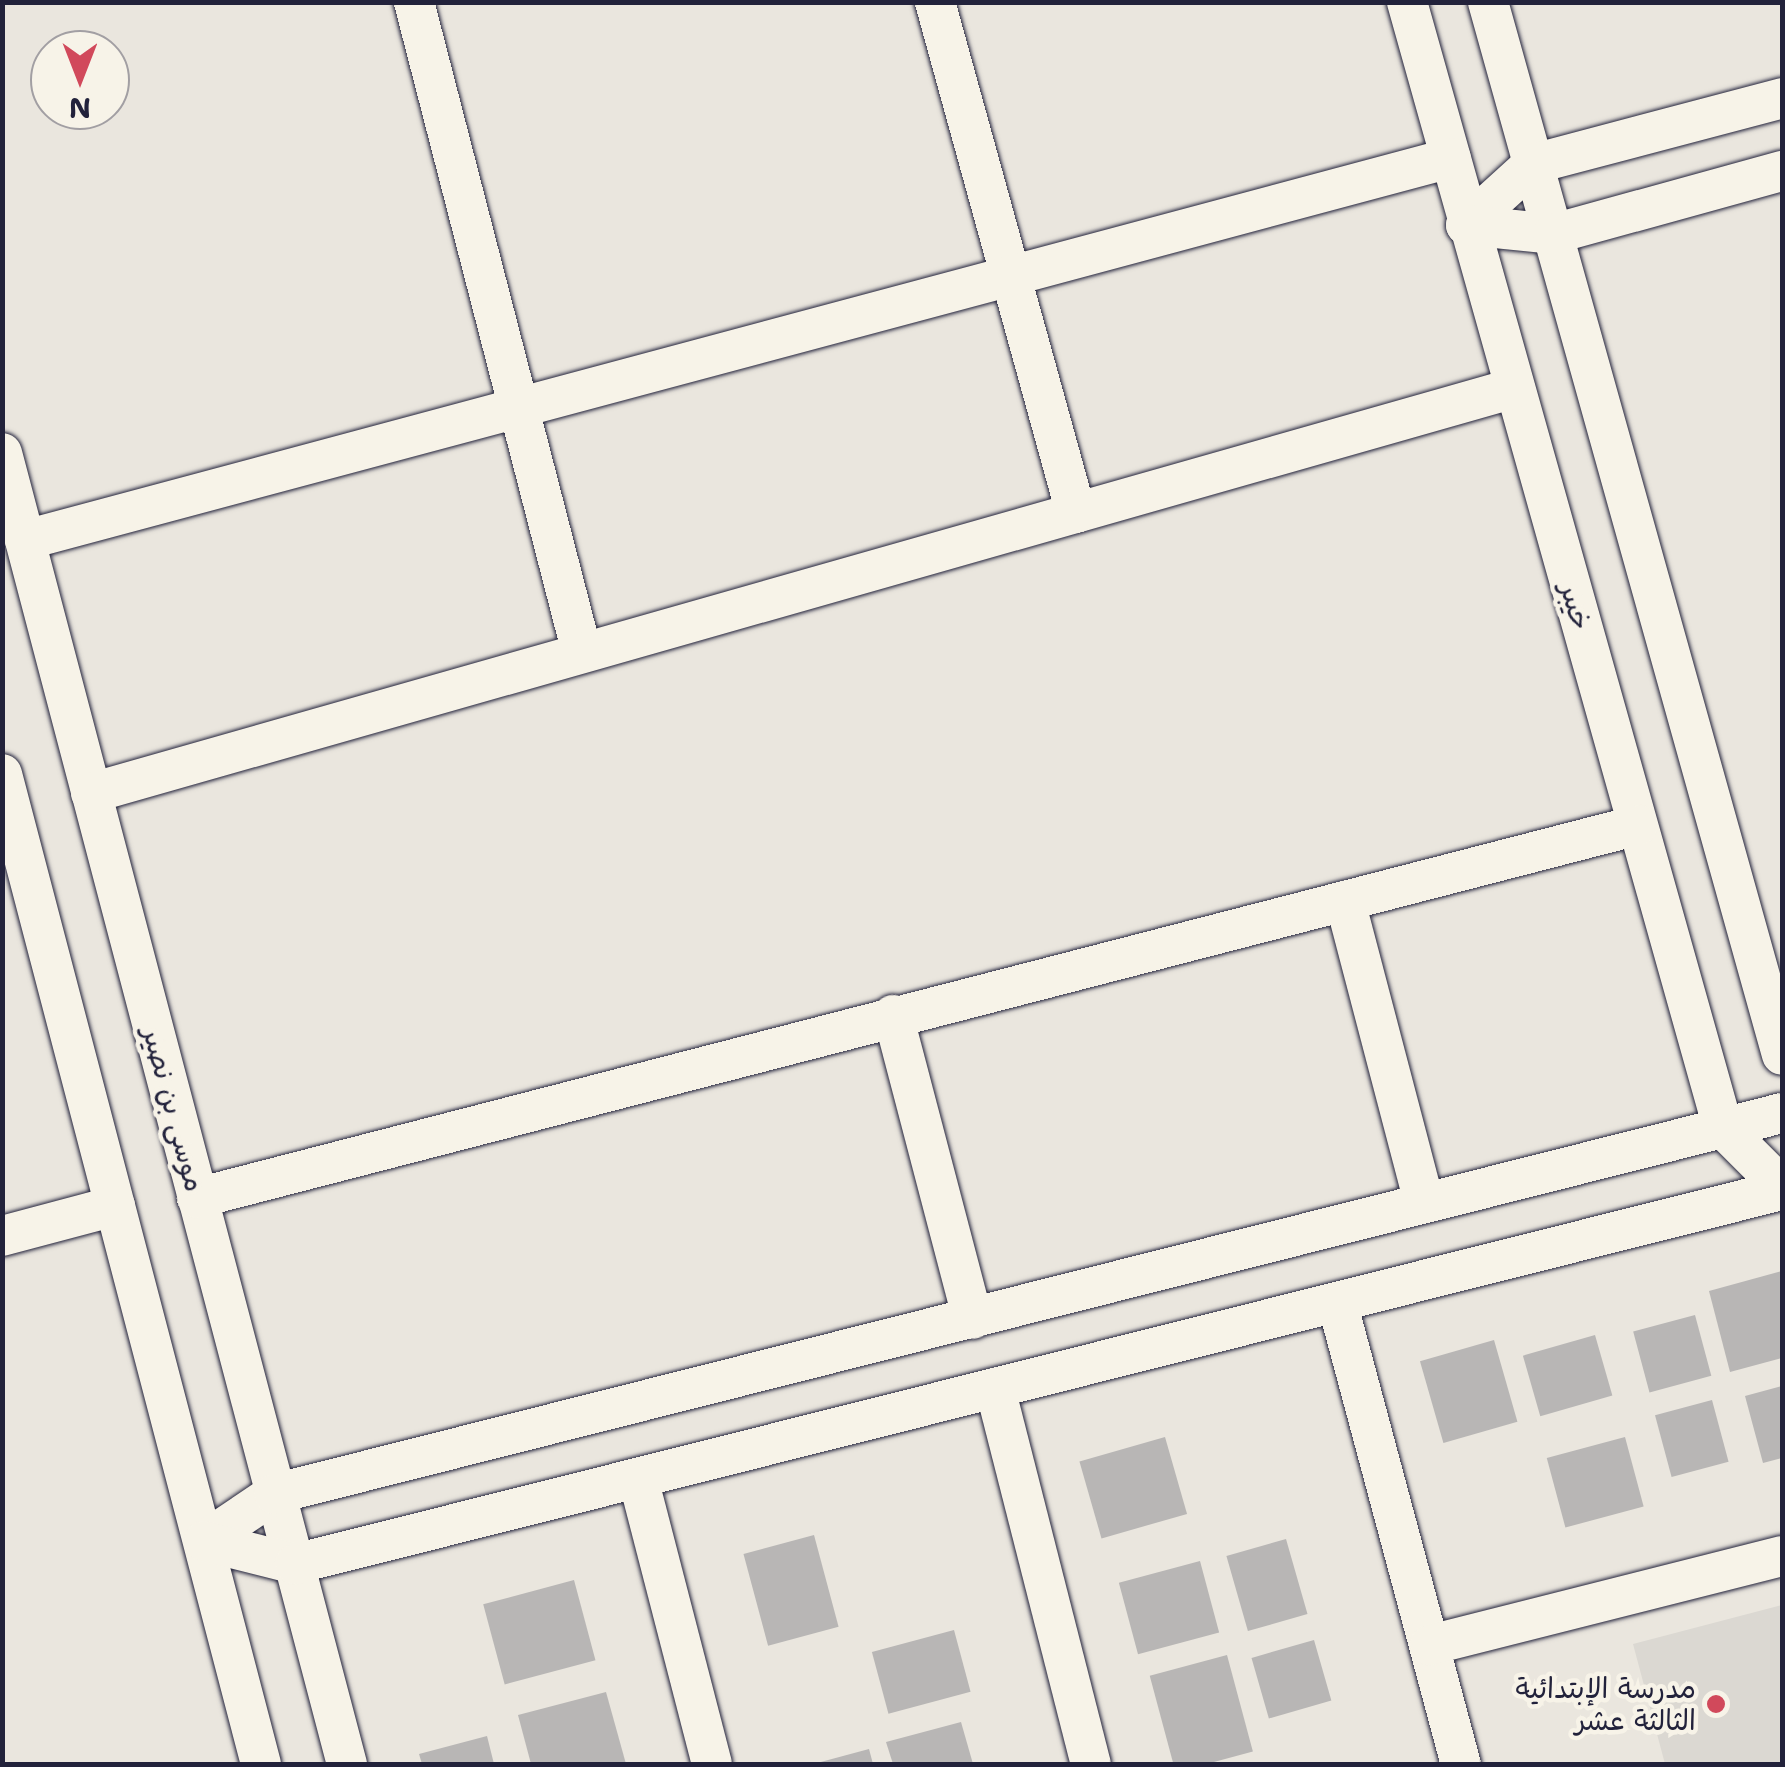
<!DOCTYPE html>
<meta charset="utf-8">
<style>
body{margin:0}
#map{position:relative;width:1785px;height:1767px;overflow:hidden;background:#eae6de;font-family:"Shantell Sans","Playpen Sans Arabic",sans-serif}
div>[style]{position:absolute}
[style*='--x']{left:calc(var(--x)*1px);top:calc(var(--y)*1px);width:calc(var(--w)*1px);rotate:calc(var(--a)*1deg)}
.built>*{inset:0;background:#dbd8d2}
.building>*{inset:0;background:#b8b6b5;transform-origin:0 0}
.roads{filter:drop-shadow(0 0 2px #22223b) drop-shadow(0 0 2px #22223b)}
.minor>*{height:40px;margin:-20px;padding:0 20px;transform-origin:20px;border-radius:20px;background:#f7f3e8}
.dots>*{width:28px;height:28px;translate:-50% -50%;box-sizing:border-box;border:5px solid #f7f3e8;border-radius:50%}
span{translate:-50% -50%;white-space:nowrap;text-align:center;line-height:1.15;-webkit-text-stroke:9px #f7f3e8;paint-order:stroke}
.street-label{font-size:28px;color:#22223b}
.poi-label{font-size:28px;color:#22223b}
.right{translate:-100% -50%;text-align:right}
.frame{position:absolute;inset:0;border:5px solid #22223b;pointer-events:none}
.north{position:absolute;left:30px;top:30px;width:100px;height:100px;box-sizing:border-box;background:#f7f3e8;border:2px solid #a29fa3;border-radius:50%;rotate:180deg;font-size:28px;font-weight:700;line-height:40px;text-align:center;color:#22223b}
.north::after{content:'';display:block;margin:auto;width:35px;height:45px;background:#d1495b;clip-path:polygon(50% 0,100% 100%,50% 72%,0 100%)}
</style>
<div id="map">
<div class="built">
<div style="clip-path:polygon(1782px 1605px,1782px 1764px,1665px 1764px,1633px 1644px)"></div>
</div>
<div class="building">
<div style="clip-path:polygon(1782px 1271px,1782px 1358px,1730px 1372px,1709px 1291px)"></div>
<div style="left:1695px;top:1315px;width:63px;height:64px;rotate:75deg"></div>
<div style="left:1595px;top:1335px;width:63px;height:75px;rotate:74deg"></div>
<div style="left:1494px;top:1340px;width:85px;height:77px;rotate:74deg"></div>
<div style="clip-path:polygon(1782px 1386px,1782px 1458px,1763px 1463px,1745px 1396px)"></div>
<div style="left:1712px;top:1400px;width:64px;height:59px;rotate:75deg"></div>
<div style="left:1165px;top:1437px;width:80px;height:89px;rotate:74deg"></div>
<div style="left:1625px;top:1437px;width:72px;height:81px;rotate:75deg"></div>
<div style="left:814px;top:1535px;width:95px;height:73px;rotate:75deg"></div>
<div style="left:1286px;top:1539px;width:78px;height:62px;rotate:74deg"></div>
<div style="left:1200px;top:1561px;width:74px;height:84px;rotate:75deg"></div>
<div style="left:574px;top:1580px;width:83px;height:94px;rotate:75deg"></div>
<div style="left:954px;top:1630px;width:64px;height:85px;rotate:75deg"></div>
<div style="left:1314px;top:1640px;width:63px;height:65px;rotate:74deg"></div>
<div style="left:1227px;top:1655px;width:100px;height:80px;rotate:75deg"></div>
<div style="clip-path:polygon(606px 1692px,626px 1764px,531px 1764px,518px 1715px)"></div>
<div style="clip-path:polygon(961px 1722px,973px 1764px,893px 1764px,886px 1742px)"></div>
<div style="clip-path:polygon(487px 1736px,494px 1764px,422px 1764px,419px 1754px)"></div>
<div style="clip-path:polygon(869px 1749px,873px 1764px,817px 1764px,817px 1763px)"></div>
</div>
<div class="roads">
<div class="minor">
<div style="--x:414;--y:2;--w:672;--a:75.53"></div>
<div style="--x:935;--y:2;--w:530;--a:74.57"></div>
<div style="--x:1407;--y:2;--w:1170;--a:74.32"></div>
<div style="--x:1723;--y:1128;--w:83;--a:45"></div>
<div style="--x:1488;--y:2;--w:1093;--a:74.4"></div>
<div style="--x:1466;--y:225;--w:91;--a:-42.3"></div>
<div style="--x:1533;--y:164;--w:258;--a:-14.8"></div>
<div style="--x:1466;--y:225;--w:87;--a:5.9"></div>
<div style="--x:1553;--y:234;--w:238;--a:-15.4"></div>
<div style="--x:2;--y:453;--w:1356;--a:75.26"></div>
<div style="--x:25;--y:540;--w:1476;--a:-15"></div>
<div style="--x:2;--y:774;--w:1023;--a:75.34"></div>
<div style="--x:91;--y:793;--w:1480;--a:-15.88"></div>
<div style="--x:1345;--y:901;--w:312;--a:75.3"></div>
<div style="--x:893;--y:1015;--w:314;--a:75.3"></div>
<div style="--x:197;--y:1198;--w:1488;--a:-14.51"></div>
<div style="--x:2;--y:1236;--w:117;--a:-14.9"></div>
<div style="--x:1337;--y:1302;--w:478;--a:75"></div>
<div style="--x:995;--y:1388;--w:388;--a:75.7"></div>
<div style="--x:638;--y:1478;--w:295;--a:75.5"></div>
<div style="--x:204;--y:1541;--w:84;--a:-33.9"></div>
<div style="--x:274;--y:1494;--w:1555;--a:-14.18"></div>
<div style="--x:204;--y:1541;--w:94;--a:14.2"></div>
<div style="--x:295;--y:1564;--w:1533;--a:-14.12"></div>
<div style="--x:1430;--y:1645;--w:363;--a:-14.2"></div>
</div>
</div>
<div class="dots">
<div style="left:1716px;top:1704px;background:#d1495b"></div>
</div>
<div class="street-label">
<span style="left:1576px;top:606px;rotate:74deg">خيبر</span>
<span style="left:174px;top:1109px;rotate:75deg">موسى بن نصير</span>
</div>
<div class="poi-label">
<span class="right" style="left:1696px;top:1704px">مدرسة الإبتدائية<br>الثالثة عشر</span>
</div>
<div class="frame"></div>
<div class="north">N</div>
</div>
